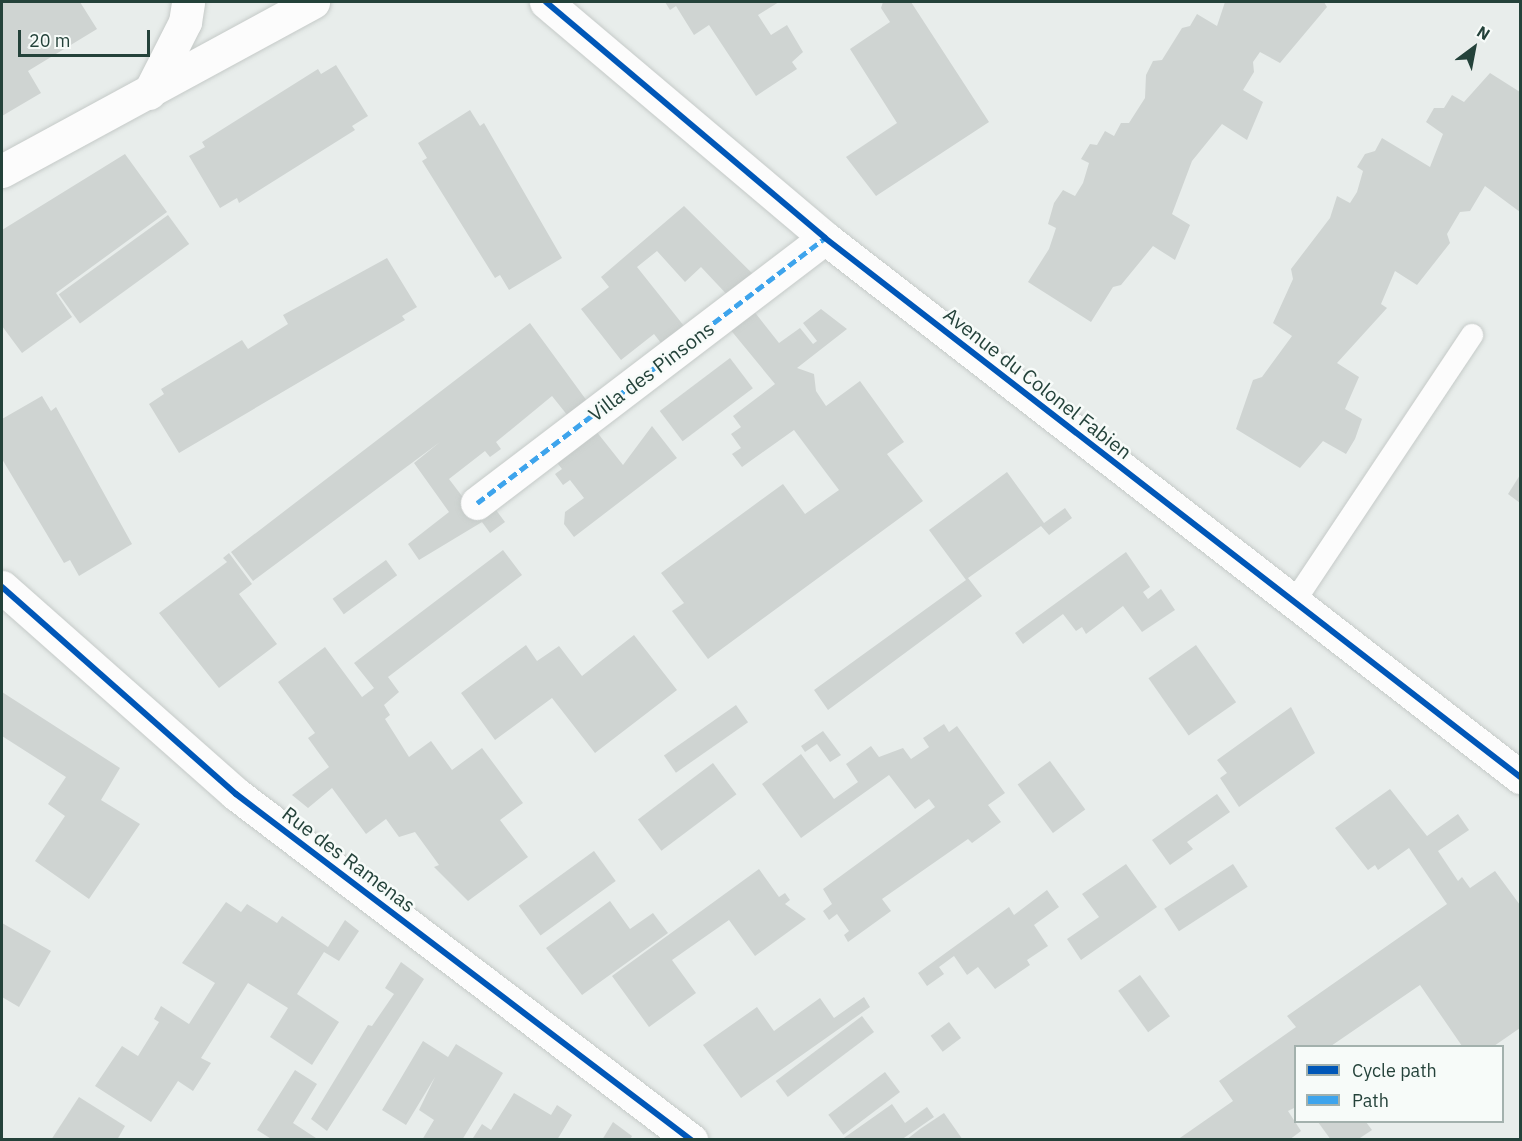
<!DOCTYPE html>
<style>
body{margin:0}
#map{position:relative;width:1522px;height:1141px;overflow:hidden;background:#e8edeb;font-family:"IBM Plex Sans",sans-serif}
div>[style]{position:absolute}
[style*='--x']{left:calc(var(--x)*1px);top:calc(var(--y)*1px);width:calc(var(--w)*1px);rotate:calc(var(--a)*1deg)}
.building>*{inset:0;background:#cfd4d2;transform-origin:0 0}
.roads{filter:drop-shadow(0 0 2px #c5cac8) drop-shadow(0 0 2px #c5cac8)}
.lane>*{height:22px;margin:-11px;padding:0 11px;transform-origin:11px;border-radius:11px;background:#fcfcfc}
.street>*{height:33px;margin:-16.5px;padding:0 16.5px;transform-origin:16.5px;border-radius:16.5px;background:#fcfcfc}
.secondary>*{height:33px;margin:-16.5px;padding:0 16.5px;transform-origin:16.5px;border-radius:16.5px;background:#fcfcfc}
.quiet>*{height:4.5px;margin-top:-2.25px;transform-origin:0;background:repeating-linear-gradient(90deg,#3ea4ec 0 9px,transparent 0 13.5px)}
.cycleway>*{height:6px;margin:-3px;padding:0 3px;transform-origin:3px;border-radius:3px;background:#0057b8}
span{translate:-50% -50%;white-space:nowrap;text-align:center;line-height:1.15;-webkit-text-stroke:5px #f7fbf9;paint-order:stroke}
.street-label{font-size:20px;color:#24423a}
.frame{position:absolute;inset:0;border:3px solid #24423a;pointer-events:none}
.legend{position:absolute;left:1294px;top:1045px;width:210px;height:78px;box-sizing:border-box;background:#f7fbf9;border:2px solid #a3b1ad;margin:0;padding:8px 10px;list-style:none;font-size:18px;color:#24423a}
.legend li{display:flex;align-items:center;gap:12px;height:30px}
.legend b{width:30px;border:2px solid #a3b1ad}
.north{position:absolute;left:1444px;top:18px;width:60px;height:60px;-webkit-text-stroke:4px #f7fbf9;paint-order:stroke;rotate:32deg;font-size:16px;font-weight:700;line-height:24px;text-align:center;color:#24423a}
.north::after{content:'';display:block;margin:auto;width:21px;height:27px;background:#24423a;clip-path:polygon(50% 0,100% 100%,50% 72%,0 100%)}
.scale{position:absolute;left:18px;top:30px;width:132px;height:27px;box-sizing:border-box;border:3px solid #24423a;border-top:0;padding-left:8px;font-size:18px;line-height:21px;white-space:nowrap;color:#24423a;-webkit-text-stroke:4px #f7fbf9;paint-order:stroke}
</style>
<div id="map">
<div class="building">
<div style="clip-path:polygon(2px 2px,80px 2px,97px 29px,28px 71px,41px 93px,2px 116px)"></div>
<div style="clip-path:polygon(665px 2px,779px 2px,758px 15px,771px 35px,787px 25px,803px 52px,792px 62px,797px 69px,756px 96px,709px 25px,694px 35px,676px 6px,670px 10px)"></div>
<div style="clip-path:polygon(883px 2px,911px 2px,989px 122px,876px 196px,846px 157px,897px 123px,850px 49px,890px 22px,881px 8px)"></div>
<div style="clip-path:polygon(1225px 2px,1324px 2px,1327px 7px,1280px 63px,1260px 52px,1253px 62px,1254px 72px,1243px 90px,1263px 102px,1247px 140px,1222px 124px,1192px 161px,1172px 214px,1190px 225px,1175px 260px,1153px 246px,1121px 285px,1113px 287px,1091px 322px,1028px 282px,1049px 249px,1056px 228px,1048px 224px,1054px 203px,1063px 190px,1075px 196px,1083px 183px,1089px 163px,1081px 159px,1090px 144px,1097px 145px,1105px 131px,1114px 136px,1121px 123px,1129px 123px,1145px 98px,1146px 75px,1153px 61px,1162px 60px,1182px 28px,1190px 26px,1197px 14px,1217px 26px)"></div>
<div style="clip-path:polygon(336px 65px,368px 116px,352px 126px,355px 130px,239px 203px,237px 198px,220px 208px,189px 156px,205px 147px,202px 142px,318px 69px,321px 74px)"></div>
<div style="clip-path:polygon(1490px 73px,1520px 92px,1520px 212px,1485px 186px,1470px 211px,1460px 212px,1447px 234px,1450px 243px,1417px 285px,1395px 271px,1381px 304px,1387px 308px,1337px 363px,1359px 377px,1345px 409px,1362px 419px,1355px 439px,1346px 454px,1323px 441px,1300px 468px,1236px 429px,1253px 380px,1262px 377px,1292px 336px,1273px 323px,1293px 279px,1291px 269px,1330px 218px,1337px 196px,1350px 203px,1357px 192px,1363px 171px,1357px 167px,1365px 154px,1375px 151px,1382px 138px,1430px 167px,1443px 134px,1426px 122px,1434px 108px,1444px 108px,1452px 95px,1464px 102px)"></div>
<div style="clip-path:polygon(470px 110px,480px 126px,484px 123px,562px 258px,509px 290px,500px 275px,495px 278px,422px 161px,427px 158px,418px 143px)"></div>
<div style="clip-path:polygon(125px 154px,167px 212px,56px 293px,72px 317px,22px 353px,2px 326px,2px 230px)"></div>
<div style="clip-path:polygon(684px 206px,760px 281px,733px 301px,701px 267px,685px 282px,657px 251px,637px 267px,684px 326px,661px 343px,654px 334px,621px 360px,581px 309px,609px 287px,601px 277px)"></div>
<div style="left:168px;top:215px;width:36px;height:135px;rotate:54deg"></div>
<div style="clip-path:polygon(387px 258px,417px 307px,402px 316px,405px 320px,179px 453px,149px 404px,164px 394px,161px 389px,242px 340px,248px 349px,288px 324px,283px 315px)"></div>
<div style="clip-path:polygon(821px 309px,847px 329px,797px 368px,814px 374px,816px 391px,826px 406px,860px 381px,904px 442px,887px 454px,923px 501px,708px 659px,672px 611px,684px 603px,661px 573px,783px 484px,805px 514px,839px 490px,794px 430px,742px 467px,732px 454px,741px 448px,731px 434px,741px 427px,733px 416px,775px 384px,729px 328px,753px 310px,779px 343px,800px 328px,813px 344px,817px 341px,803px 323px)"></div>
<div style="clip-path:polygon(530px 323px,587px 401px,568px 416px,552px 396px,496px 442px,501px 449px,490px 457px,485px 451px,449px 479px,465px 500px,493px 506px,505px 522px,490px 533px,482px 522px,419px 560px,408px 544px,449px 512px,414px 463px,440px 442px,253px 581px,231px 552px)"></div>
<div style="left:730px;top:358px;width:38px;height:88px;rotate:53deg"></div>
<div style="clip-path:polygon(42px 396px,51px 411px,56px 407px,132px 544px,79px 576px,70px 560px,64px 563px,2px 459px,2px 419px)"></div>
<div style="clip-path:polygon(652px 426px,677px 458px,574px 537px,564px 524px,565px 512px,584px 498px,570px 480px,563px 485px,555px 474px,562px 469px,554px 459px,596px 431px,623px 465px)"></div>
<div style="clip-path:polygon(1007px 472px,1044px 523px,1065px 508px,1072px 518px,1049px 535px,1041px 526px,968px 578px,982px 596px,828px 710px,814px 690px,966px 580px,929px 530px)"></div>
<div style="clip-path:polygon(1520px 475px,1520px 503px,1508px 494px)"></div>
<div style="clip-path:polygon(503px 550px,522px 575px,388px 677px,399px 692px,384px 705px,390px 715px,385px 719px,409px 757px,431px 741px,452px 770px,482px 748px,523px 803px,500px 820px,528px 857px,468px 901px,434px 867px,439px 865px,415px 832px,399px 837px,386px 819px,366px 834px,332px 788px,308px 808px,292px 795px,329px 767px,308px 738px,315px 733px,278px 682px,325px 647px,362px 697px,374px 688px,354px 663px)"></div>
<div style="clip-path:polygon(1126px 552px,1150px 587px,1143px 592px,1148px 599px,1161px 589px,1175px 610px,1142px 632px,1123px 606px,1086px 634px,1082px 627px,1076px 631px,1063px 614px,1023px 644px,1015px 633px)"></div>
<div style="clip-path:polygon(229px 553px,252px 584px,239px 594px,277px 644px,219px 688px,159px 613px,227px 562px,223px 558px)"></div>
<div style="left:386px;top:560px;width:19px;height:66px;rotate:54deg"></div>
<div style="clip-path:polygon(634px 635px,677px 690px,595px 753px,552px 698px,495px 740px,461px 693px,526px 645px,537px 661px,559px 646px,582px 676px)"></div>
<div style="left:1196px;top:645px;width:70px;height:58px;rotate:55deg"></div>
<div style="clip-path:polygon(2px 692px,120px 768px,101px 800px,140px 824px,89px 899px,35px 861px,65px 816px,48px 804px,66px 777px,2px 736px)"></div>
<div style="left:736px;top:705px;width:21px;height:88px;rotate:55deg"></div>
<div style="clip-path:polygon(1291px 707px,1315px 753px,1239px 807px,1220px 778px,1227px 773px,1217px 760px)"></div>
<div style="clip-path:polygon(944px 724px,949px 732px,957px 726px,1005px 793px,988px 805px,1001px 822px,972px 843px,968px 839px,882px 899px,891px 911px,848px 942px,844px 935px,849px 931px,837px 914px,829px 920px,823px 911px,832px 904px,823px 889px,935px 807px,929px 799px,915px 809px,889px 775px,801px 838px,762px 784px,801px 754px,834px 799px,858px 782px,846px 764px,871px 746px,879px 757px,903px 748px,911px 759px,929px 747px,923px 738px)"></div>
<div style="clip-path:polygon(823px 731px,841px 755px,830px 762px,817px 744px,805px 752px,801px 746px)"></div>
<div style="left:1050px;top:761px;width:60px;height:40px;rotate:54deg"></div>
<div style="left:713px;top:763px;width:39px;height:94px;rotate:53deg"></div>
<div style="clip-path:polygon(1390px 789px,1427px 836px,1458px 814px,1469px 830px,1438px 851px,1458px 881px,1462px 877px,1470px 888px,1495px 871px,1520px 905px,1520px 1028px,1494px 1046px,1462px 1046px,1420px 985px,1331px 1046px,1296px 1046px,1296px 1107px,1288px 1111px,1301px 1131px,1289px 1140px,1177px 1140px,1233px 1101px,1219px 1081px,1296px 1027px,1287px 1016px,1447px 904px,1409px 848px,1378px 870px,1375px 865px,1368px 870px,1335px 828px)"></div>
<div style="clip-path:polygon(1217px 794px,1230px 812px,1187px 842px,1193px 849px,1170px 865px,1152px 840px)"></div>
<div style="left:594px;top:851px;width:37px;height:93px;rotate:54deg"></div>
<div style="clip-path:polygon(1126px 864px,1157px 907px,1081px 960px,1067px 939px,1099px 917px,1082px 894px)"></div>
<div style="left:1233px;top:864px;width:27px;height:82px;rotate:57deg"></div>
<div style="clip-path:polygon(759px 869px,779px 897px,785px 893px,790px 900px,785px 904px,806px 919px,755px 956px,729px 920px,672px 960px,696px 993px,649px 1027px,612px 976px)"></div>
<div style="clip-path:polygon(1047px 890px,1059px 907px,1034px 925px,1048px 946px,1027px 960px,1030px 965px,995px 989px,978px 967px,967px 975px,954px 956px,939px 967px,944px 974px,927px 986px,918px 973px,1009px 907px,1014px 915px)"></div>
<div style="clip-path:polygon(610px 901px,630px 929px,653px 913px,668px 933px,582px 995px,546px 948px)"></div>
<div style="clip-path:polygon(226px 902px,241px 912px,247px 904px,277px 923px,282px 916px,328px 947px,345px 920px,359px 931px,339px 961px,324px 952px,297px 994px,339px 1022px,312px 1065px,270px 1037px,288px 1008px,248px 983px,201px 1058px,211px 1063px,193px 1091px,178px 1081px,151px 1122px,95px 1086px,122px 1046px,138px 1056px,159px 1022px,154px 1019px,161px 1006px,189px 1024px,215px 983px,182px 963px)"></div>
<div style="clip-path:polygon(2px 923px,51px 951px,19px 1007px,2px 997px)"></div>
<div style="clip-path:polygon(401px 962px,424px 979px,327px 1131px,311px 1119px,368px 1025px,372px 1026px,394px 994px,385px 988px)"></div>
<div style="left:1140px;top:975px;width:51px;height:27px;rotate:54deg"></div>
<div style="clip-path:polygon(864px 997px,870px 1007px,741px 1098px,703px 1045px,757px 1007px,774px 1031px,820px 998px,834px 1018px)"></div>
<div style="left:862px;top:1016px;width:20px;height:108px;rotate:53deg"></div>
<div style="left:949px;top:1022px;width:20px;height:23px;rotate:53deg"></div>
<div style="clip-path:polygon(423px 1041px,448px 1057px,456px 1044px,503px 1073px,462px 1140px,422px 1140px,434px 1120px,419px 1110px,435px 1077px,406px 1125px,382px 1110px)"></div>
<div style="clip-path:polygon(295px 1070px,317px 1084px,293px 1123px,319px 1140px,273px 1140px,257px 1130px)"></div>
<div style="left:885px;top:1072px;width:25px;height:71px;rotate:53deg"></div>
<div style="clip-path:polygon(514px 1093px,551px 1115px,557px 1105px,572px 1115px,557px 1140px,473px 1138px,482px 1124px,491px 1130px)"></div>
<div style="clip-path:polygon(79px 1097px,125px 1126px,117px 1140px,51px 1140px)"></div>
<div style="clip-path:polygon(892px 1104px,905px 1123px,927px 1107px,934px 1117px,901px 1140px,841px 1140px)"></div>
<div style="clip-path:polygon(944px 1113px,963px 1140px,906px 1140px,920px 1129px)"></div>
<div style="clip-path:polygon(613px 1122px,632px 1136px,630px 1140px,602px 1140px)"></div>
<div style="clip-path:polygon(1318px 1122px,1366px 1122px,1372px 1130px,1357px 1140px,1331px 1140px)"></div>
</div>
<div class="roads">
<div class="lane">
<div style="--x:1294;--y:602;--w:321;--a:-56.3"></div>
</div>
<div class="street">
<div style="--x:546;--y:2;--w:365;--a:40.2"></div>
<div style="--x:825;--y:238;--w:880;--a:37.79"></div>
<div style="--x:477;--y:503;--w:437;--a:-37.3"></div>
<div style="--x:2;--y:587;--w:312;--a:41.5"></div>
<div style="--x:236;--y:794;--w:572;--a:37.25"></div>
</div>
<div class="secondary">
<div style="--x:149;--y:93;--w:80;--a:-63.1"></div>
<div style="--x:185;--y:22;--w:20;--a:-81"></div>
<div style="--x:2;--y:171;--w:354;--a:-28.5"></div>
</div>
</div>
<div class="quiet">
<div style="--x:477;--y:503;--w:437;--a:-37.3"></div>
</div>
<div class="cycleway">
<div style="--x:546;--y:2;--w:365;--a:40.2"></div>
<div style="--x:825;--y:238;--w:880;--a:37.79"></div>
<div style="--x:2;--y:587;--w:312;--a:41.5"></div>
<div style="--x:236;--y:794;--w:572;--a:37.25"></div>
</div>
<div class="street-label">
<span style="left:651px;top:371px;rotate:-37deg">Villa des Pinsons</span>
<span style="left:1038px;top:383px;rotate:38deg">Avenue du Colonel Fabien</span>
<span style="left:349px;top:859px;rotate:37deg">Rue des Ramenas</span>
</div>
<div class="frame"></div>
<ul class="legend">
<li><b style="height:8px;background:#0057b8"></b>Cycle path</li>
<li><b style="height:8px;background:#3ea4ec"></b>Path</li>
</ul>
<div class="north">N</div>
<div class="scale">20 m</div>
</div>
